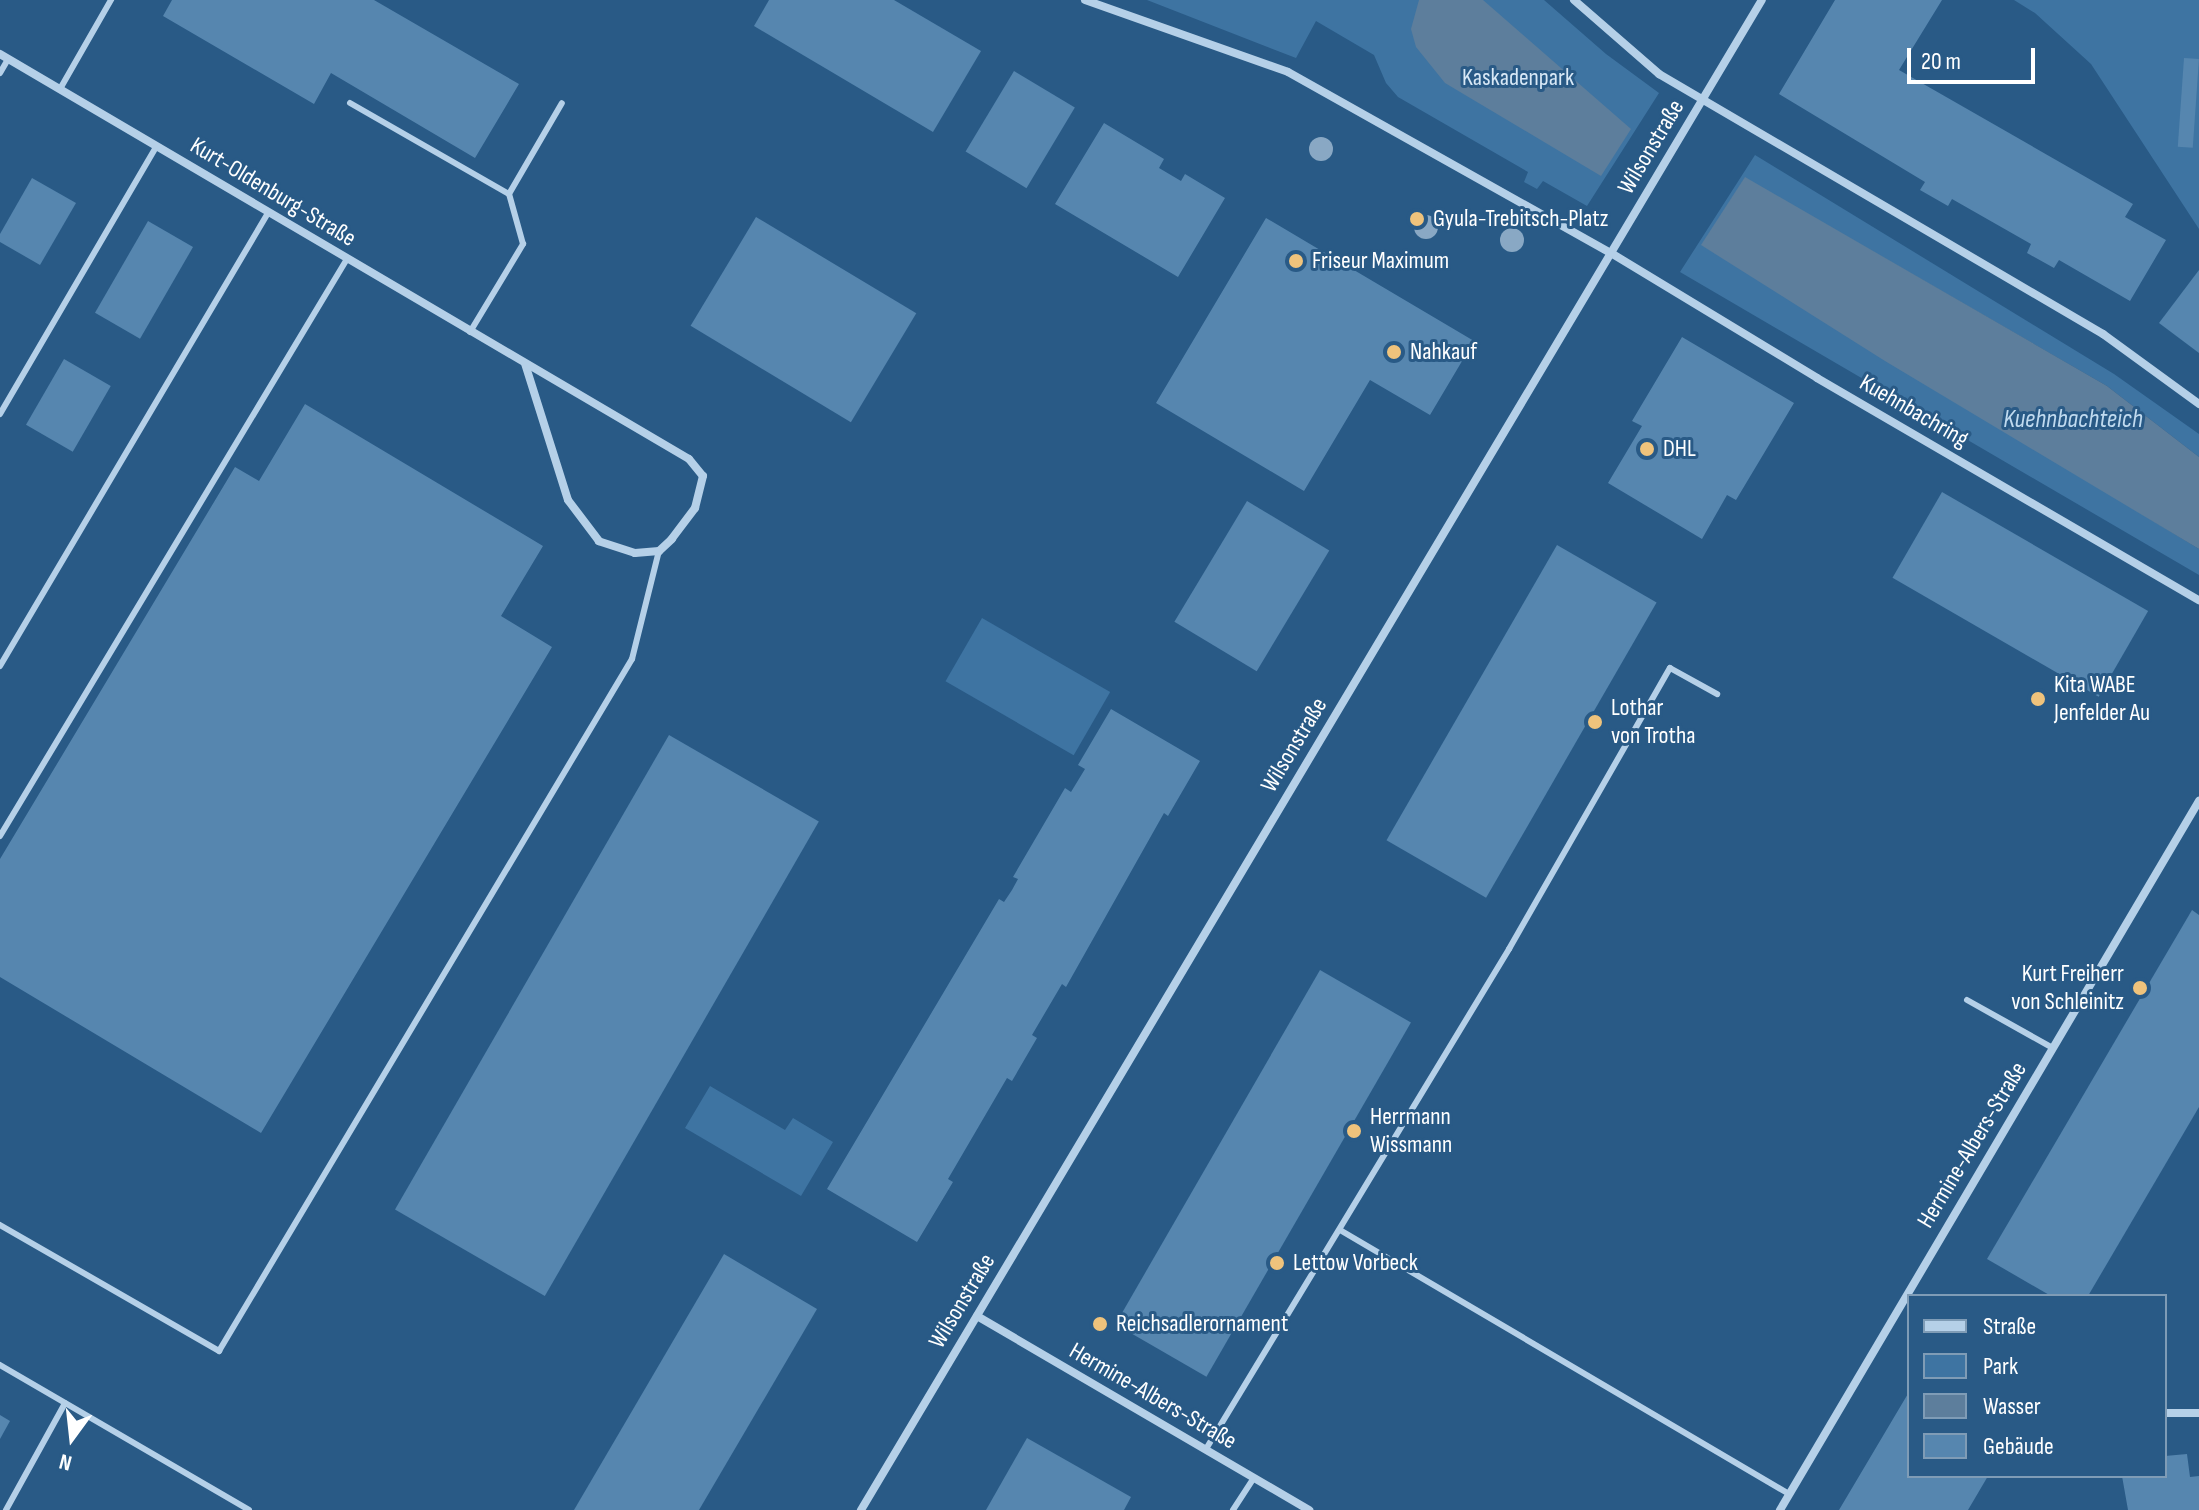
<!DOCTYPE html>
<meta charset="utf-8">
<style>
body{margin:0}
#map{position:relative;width:2199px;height:1510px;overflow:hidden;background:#295a86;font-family:"Sofia Sans Condensed",sans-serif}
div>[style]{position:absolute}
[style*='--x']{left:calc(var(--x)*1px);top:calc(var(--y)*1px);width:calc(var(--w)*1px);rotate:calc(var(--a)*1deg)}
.green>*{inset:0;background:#3e74a2;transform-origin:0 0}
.water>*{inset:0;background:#5d7e9c}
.building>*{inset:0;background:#5686af;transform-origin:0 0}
.service>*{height:6px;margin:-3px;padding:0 3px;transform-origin:3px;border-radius:3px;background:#b5d0e8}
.minor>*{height:8px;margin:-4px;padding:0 4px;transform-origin:4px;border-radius:4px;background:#b5d0e8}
.trees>*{width:24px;height:24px;margin:-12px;border-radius:50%;background:#89a8c4}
.dots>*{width:22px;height:22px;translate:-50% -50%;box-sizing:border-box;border:4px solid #295a86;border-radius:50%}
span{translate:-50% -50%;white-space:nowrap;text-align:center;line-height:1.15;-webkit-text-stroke:6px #295a86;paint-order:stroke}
.park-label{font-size:24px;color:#d8e8f6}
.street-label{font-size:24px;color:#fff}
.poi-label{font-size:24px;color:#fff}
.left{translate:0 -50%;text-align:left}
.right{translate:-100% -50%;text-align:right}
.water-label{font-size:26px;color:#c0daef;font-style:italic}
.legend{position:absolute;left:1907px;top:1294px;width:260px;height:184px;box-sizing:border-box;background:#295a86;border:2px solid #7f9cb6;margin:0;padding:10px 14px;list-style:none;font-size:24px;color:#fff}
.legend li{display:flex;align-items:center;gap:16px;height:40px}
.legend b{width:40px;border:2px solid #7f9cb6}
.north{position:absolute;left:32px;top:1398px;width:80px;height:80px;-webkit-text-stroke:6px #295a86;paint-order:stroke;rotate:195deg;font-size:22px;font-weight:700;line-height:32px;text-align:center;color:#fff}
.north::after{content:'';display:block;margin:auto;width:28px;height:36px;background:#fff;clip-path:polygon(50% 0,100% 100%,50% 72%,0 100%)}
.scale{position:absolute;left:1907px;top:48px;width:128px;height:36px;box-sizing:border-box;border:4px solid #fff;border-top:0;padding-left:10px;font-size:24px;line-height:28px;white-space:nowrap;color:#fff;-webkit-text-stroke:6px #295a86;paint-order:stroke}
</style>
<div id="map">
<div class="green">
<div style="clip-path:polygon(1147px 0,1544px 0,1606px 54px,1659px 93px,1587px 206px,1543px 181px,1537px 189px,1524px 182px,1528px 172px,1398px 97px,1386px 83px,1374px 55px,1316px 21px,1296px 58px)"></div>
<div style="clip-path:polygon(2014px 0,2199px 0,2199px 229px,2091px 64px,2035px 13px)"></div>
<div style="clip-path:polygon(1755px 155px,2114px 374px,2199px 434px,2199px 457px,2107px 386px,1745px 178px,1702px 245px,2199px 549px,2199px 575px,1680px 272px)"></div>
<div style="left:982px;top:618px;width:148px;height:73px;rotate:30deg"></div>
<div style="clip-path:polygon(710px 1086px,785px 1130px,793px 1118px,833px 1142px,801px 1196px,685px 1128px)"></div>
</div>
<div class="water">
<div style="clip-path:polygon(1419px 0,1483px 0,1631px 129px,1601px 176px,1445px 83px,1416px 47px,1411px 29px)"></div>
<div style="clip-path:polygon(1745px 177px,2107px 386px,2199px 457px,2199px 549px,1885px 361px,1701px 245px)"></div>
</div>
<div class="building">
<div style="clip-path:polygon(172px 0,374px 0,519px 84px,475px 158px,331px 73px,314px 104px,163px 16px)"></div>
<div style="clip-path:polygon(769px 0,894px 0,981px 51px,933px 132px,754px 26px)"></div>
<div style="clip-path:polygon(1835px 0,1942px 0,1899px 70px,2133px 204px,2125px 217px,2166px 240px,2130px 301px,2059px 260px,2054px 268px,2027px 253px,2031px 244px,1952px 199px,1948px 206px,1920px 190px,1925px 182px,1779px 94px)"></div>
<div style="left:2184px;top:58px;width:15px;height:89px;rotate:4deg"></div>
<div style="left:1014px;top:71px;width:71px;height:94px;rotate:31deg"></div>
<div style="clip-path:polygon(1104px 123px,1164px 159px,1159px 168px,1181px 181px,1185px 174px,1225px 198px,1178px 277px,1055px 204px)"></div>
<div style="clip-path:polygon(32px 178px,76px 203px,40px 265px,0 242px,0 234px)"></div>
<div style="left:756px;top:217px;width:187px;height:127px;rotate:31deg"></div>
<div style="clip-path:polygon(1266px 218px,1474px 341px,1430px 415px,1370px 380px,1304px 491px,1156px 403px)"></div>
<div style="left:148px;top:221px;width:52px;height:106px;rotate:30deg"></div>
<div style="clip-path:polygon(2199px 270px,2199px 353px,2159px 323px)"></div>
<div style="clip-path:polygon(1682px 337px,1794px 403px,1736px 500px,1727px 495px,1702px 539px,1608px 483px,1642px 426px,1632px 421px)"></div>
<div style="left:64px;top:359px;width:54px;height:76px;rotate:30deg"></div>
<div style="clip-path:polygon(305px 404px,543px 546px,501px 616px,552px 647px,261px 1133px,0 977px,0 859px,235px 467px,259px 481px)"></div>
<div style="left:1942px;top:492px;width:238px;height:99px;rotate:30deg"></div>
<div style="left:1247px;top:501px;width:96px;height:141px;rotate:31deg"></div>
<div style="left:1557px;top:545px;width:115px;height:341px;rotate:30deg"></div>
<div style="clip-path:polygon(1111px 709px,1200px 761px,1168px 816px,1164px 813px,1066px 987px,1062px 984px,1032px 1035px,1037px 1038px,1012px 1081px,1007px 1078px,948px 1179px,953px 1182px,917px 1242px,827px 1189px,999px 899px,1004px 902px,1012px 890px,1018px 879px,1013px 877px,1065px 788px,1071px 792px,1085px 769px,1078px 765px)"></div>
<div style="left:669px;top:735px;width:173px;height:548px;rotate:30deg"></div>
<div style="clip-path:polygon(2192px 910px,2199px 915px,2199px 1107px,2088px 1296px,2051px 1296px,1987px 1259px)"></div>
<div style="left:1320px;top:970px;width:105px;height:409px;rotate:30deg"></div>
<div style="clip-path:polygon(724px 1254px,817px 1309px,699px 1510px,574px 1510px)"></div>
<div style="clip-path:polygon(1909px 1392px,1909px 1476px,1988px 1476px,1968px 1510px,1839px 1510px)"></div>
<div style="clip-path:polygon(0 1415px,10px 1421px,0 1439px)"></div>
<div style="clip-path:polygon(1027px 1438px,1131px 1497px,1124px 1510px,986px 1510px)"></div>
<div style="clip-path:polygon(2187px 1454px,2190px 1477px,2199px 1476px,2199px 1510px,2128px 1510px,2122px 1476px,2165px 1476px,2165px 1456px)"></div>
</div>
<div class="service">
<div style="--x:0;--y:73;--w:16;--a:-60"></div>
<div style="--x:60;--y:89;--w:103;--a:-60.2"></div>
<div style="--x:350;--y:103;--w:183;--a:29.8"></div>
<div style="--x:470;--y:332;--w:103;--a:-58.9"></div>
<div style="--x:523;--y:244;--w:52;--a:-105.6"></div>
<div style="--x:509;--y:194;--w:105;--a:-59.8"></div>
<div style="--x:0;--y:414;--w:309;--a:-59.7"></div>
<div style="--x:0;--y:666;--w:526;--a:-59.39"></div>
<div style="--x:0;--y:836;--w:673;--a:-58.98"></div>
<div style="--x:1967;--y:1000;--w:98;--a:29.2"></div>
<div style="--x:0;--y:1225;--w:253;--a:29.9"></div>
<div style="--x:219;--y:1351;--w:806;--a:-59.17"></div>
<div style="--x:632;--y:659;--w:111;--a:-76"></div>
<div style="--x:1340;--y:1230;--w:521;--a:30.45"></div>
<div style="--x:0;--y:1365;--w:288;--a:30.2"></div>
<div style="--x:1206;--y:1449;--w:585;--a:-58.78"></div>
<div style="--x:1509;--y:949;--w:324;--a:-60.2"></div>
<div style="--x:1670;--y:668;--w:54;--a:29"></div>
<div style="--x:6;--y:1510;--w:122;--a:-61.1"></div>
<div style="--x:1233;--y:1510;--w:38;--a:-57"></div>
</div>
<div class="minor">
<div style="--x:1085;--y:0;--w:215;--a:19.5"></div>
<div style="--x:1288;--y:72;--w:370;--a:29.3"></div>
<div style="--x:1611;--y:253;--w:241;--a:31.2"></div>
<div style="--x:1817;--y:378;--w:442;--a:30.2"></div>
<div style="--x:1574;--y:0;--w:113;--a:41"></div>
<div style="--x:1659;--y:74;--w:515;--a:30.35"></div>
<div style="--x:2103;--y:334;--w:119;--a:36.1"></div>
<div style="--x:0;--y:54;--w:799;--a:30.45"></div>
<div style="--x:689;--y:459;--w:22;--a:51"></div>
<div style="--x:703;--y:476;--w:33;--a:104"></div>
<div style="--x:695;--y:508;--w:39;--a:127"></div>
<div style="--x:672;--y:539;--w:18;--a:137"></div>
<div style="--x:659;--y:551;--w:24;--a:175"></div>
<div style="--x:635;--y:553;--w:38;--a:-162"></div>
<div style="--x:599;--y:541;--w:51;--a:-127.1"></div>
<div style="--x:568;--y:500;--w:143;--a:-107.5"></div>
<div style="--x:977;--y:1316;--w:385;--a:30.3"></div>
<div style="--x:2165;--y:1413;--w:34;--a:0"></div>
<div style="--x:861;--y:1510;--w:1758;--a:-59.18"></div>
<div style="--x:1780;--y:1510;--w:824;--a:-59.42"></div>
</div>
<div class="trees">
<div style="left:1321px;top:149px"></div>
<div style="left:1426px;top:227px"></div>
<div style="left:1512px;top:240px"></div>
</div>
<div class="dots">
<div style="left:1417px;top:219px;background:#efc37c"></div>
<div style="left:1296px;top:261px;background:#efc37c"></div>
<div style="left:1394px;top:352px;background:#efc37c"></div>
<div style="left:1647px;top:449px;background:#efc37c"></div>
<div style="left:2038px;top:699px;background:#efc37c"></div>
<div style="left:1595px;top:722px;background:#efc37c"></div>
<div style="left:2140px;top:988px;background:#efc37c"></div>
<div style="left:1354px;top:1131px;background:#efc37c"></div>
<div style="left:1277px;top:1263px;background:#efc37c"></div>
<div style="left:1100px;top:1324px;background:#efc37c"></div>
</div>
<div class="park-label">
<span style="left:1518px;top:78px">Kaskadenpark</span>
</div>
<div class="street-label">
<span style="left:1651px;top:147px;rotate:-59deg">Wilsonstraße</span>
<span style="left:273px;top:192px;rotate:31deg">Kurt-Oldenburg-Straße</span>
<span style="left:1914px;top:411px;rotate:30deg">Kuehnbachring</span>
<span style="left:1294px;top:745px;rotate:-59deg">Wilsonstraße</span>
<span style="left:1972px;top:1145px;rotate:-59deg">Hermine-Albers-Straße</span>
<span style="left:962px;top:1301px;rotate:-59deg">Wilsonstraße</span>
<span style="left:1153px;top:1396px;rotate:30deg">Hermine-Albers-Straße</span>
</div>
<div class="poi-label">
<span class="left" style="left:1433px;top:219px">Gyula-Trebitsch-Platz</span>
<span class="left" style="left:1312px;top:261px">Friseur Maximum</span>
<span class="left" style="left:1410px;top:352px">Nahkauf</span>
<span class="left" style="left:1663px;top:449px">DHL</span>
<span class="left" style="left:2054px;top:699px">Kita WABE<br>Jenfelder Au</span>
<span class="left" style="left:1611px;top:722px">Lothar<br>von Trotha</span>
<span class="right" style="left:2124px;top:988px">Kurt Freiherr<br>von Schleinitz</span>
<span class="left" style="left:1370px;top:1131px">Herrmann<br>Wissmann</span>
<span class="left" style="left:1293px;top:1263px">Lettow Vorbeck</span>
<span class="left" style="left:1116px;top:1324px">Reichsadlerornament</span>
</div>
<div class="water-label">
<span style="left:2073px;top:420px">Kuehnbachteich</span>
</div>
<ul class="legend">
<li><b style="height:10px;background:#b5d0e8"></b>Straße</li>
<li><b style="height:22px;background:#3e74a2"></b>Park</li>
<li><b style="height:22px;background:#5d7e9c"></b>Wasser</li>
<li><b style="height:22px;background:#5686af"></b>Gebäude</li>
</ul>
<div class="north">N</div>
<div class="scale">20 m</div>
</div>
